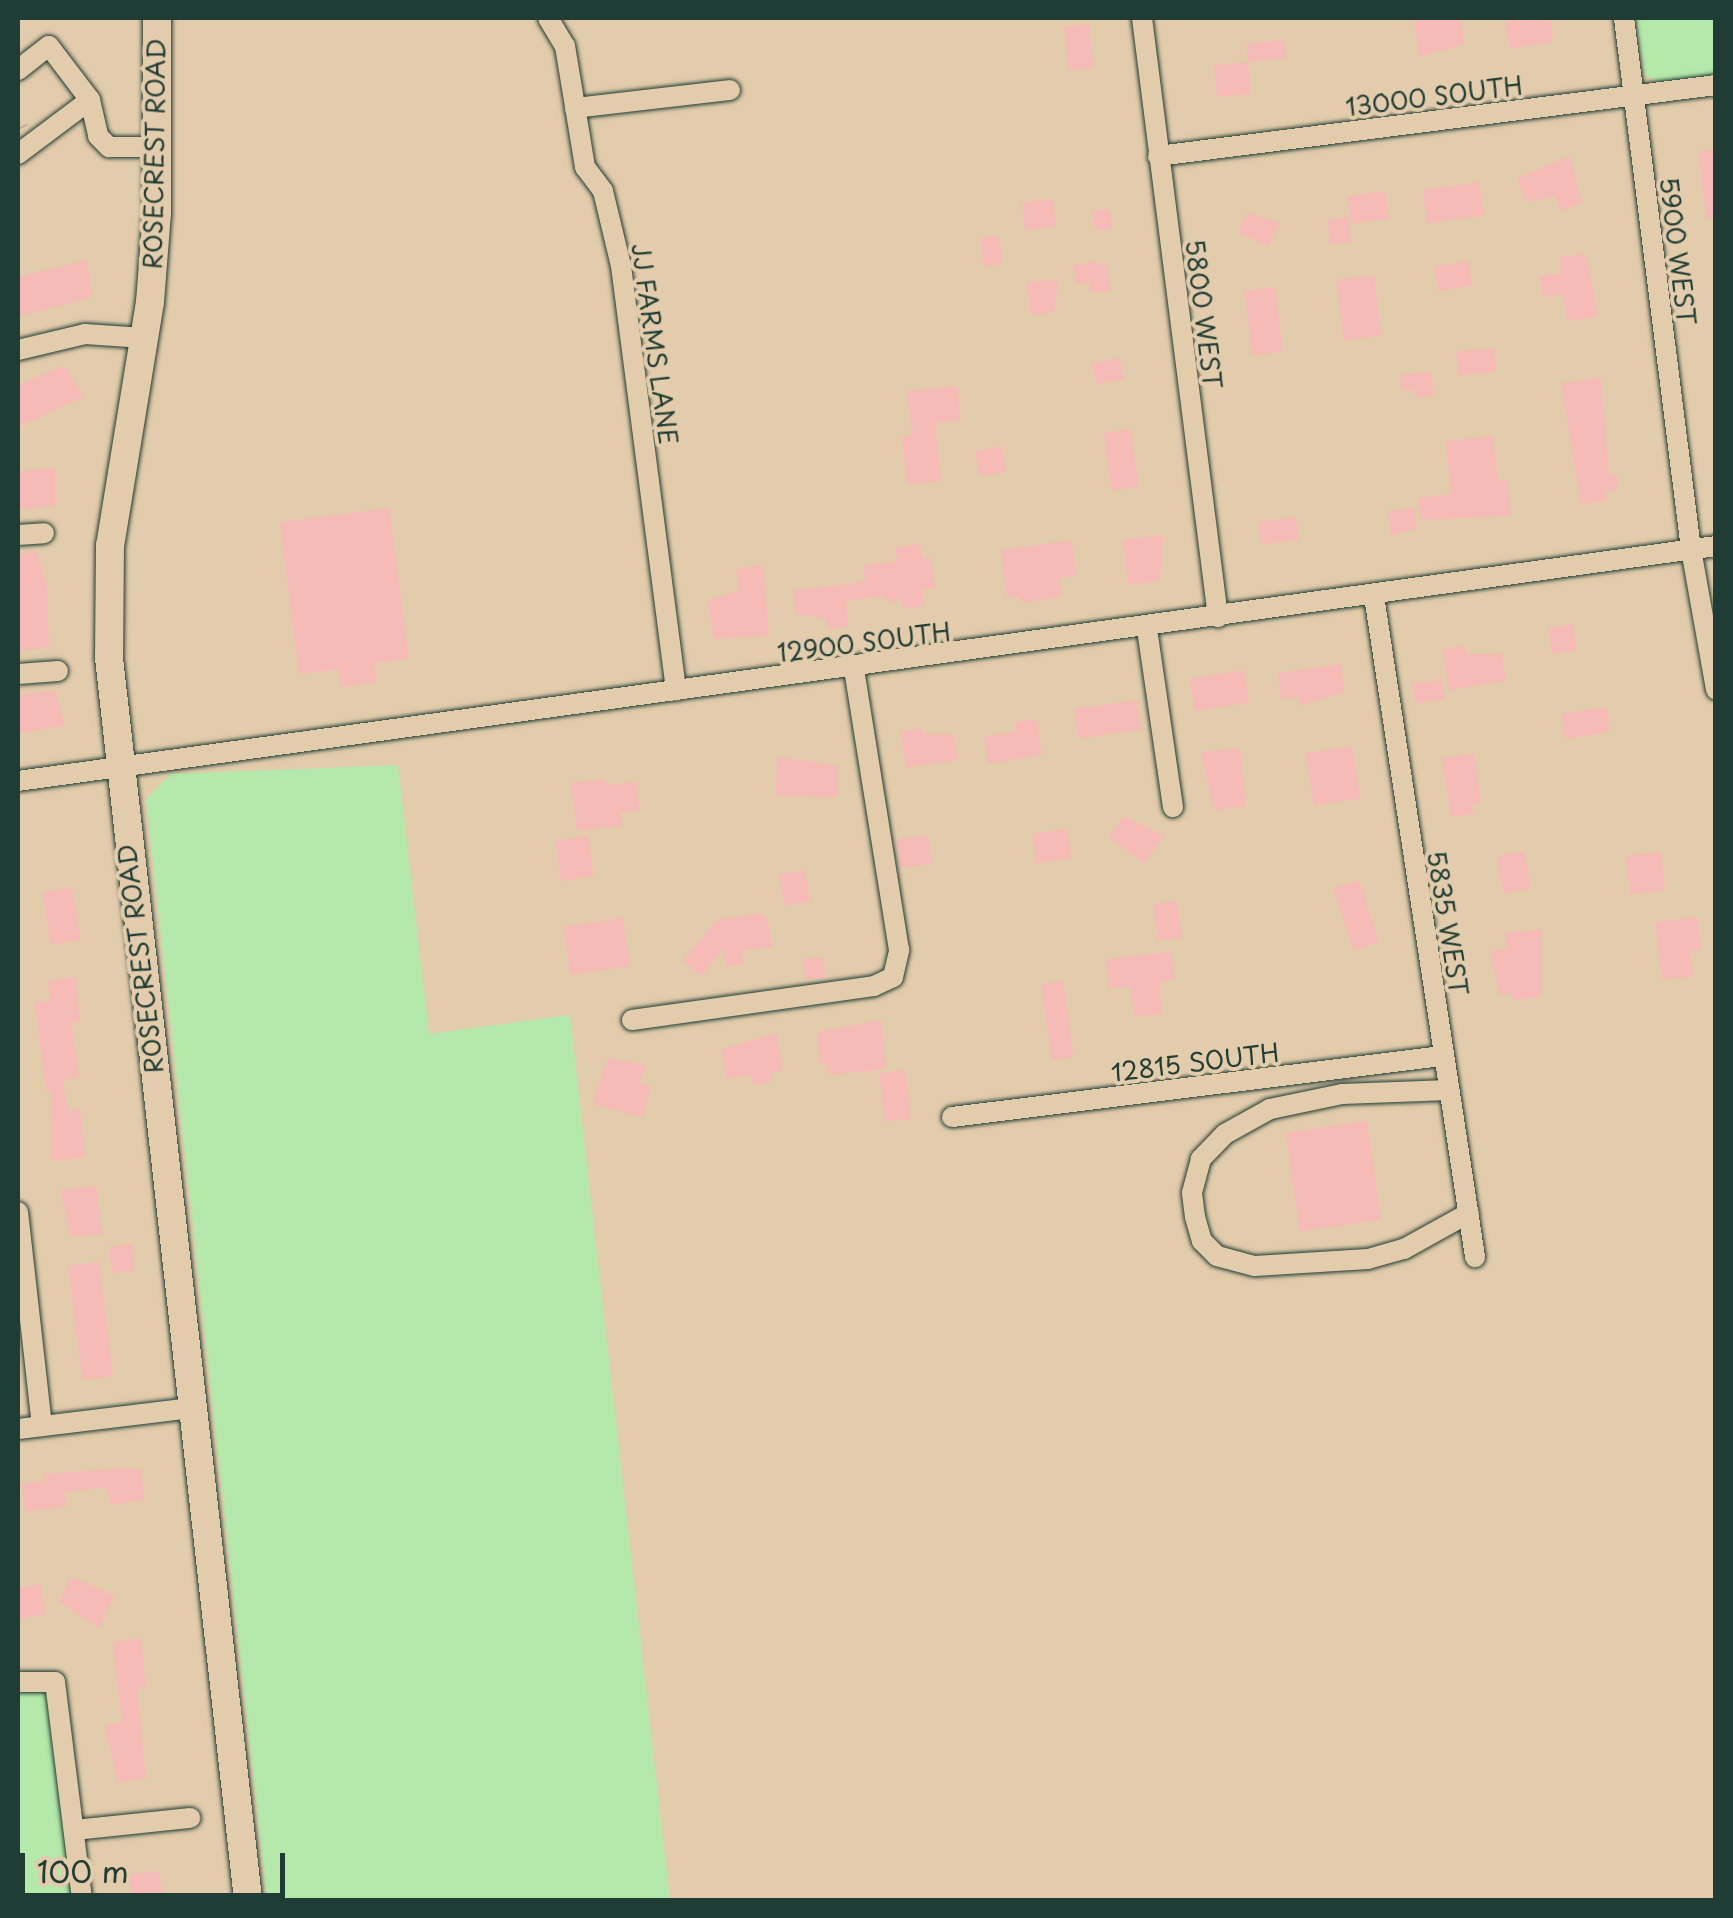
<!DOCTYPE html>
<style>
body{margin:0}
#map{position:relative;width:1733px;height:1918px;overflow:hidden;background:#e3ccac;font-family:"Playpen Sans",sans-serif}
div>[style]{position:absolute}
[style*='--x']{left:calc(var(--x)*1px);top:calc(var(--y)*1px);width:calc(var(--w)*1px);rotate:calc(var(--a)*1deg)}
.green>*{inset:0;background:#b4e9ab}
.building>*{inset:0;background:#f7bbb7;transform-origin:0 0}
.minor-tunnel>*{height:20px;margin-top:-10px;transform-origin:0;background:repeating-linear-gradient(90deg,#bcaf94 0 20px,transparent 0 30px)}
.roads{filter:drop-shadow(0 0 2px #1f3d34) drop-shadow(0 0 2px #1f3d34)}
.minor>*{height:20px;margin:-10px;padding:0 10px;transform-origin:10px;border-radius:10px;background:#e3ccac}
.major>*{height:28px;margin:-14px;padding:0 14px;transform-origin:14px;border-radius:14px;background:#e3ccac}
span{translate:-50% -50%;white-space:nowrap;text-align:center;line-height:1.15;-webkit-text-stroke:8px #e3ccac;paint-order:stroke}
.street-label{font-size:25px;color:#1f3d34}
.frame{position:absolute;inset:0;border:20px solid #1f3d34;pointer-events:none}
.scale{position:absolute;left:20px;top:1853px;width:265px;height:45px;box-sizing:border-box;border:5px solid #1f3d34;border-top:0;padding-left:12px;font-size:30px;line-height:35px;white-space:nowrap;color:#1f3d34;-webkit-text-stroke:8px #e3ccac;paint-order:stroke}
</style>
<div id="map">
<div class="green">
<div style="clip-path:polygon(1635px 18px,1715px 18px,1715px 75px,1659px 82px,1645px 75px)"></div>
<div style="clip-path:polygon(398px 765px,429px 1034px,570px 1015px,670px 1900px,267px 1900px,146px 800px,170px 774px)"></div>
<div style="clip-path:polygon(18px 1682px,55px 1682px,82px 1900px,18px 1900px)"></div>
</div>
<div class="building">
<div style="clip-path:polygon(1414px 18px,1461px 18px,1464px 44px,1419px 57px)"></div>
<div style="clip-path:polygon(1505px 18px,1550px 18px,1553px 42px,1510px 49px)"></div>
<div style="left:1089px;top:24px;width:44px;height:25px;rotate:84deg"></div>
<div style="left:1284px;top:40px;width:18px;height:38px;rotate:84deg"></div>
<div style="left:1248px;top:62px;width:32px;height:34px;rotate:85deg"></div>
<div style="clip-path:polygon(1716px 149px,1716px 217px,1706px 218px,1699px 151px)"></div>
<div style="clip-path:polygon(1570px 156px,1582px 203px,1561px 211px,1555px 196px,1526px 202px,1517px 178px)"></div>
<div style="left:1479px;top:182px;width:34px;height:57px;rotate:82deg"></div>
<div style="left:1385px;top:191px;width:28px;height:38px;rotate:82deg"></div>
<div style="left:1053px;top:199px;width:28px;height:31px;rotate:84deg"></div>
<div style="left:1110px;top:209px;width:20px;height:17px;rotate:84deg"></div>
<div style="clip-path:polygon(1247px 213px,1280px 223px,1268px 247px,1238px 232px)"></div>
<div style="left:1348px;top:217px;width:25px;height:21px;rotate:83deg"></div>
<div style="left:999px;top:235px;width:29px;height:19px;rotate:82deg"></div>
<div style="clip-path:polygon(1586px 254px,1598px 317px,1567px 321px,1563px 294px,1543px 297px,1540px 276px,1561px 273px,1559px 257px)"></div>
<div style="clip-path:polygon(87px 260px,92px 297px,18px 316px,18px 277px)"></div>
<div style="left:1468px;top:261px;width:25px;height:34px;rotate:81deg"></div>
<div style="clip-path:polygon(1093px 262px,1107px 265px,1110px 291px,1090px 293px,1089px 282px,1076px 284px,1074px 265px)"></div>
<div style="left:1374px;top:275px;width:61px;height:38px;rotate:83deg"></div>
<div style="clip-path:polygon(1059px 279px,1054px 312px,1031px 315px,1027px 282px)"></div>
<div style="left:1275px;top:287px;width:65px;height:31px;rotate:83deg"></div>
<div style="left:1494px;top:348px;width:24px;height:38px;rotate:85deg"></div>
<div style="left:1120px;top:358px;width:22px;height:28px;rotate:80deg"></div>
<div style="clip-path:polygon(64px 365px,84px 397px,18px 427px,18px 386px)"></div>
<div style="clip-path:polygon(1431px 372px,1434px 396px,1415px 398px,1414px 389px,1401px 391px,1400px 375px)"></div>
<div style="clip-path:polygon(1601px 378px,1609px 475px,1617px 475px,1618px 490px,1605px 491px,1607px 501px,1581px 504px,1561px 383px)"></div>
<div style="clip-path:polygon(957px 386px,961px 420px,935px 423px,941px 481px,907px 485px,902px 436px,912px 435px,907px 391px)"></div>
<div style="left:1130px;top:429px;width:58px;height:27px;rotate:81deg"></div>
<div style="clip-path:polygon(1493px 436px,1498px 481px,1507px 480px,1511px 516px,1421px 520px,1418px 498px,1451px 494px,1446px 441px)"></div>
<div style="left:1002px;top:446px;width:26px;height:27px;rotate:81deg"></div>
<div style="clip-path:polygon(55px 467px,55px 505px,18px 510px,18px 472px)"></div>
<div style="clip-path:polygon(389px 508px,409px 659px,374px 663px,377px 682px,341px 687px,339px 669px,299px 674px,280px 522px)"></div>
<div style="clip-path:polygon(1414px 508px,1417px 528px,1391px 536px,1388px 511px)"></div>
<div style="left:1296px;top:517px;width:23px;height:38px;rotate:83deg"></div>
<div style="clip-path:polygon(1163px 535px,1160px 581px,1128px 585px,1123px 539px)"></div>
<div style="clip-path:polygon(1072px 540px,1076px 576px,1059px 578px,1062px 597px,1021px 603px,1020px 596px,1007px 598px,1001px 550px)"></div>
<div style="clip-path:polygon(920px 544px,922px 558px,930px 557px,935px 588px,922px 590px,924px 606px,903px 609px,902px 600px,886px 602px,885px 596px,846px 601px,848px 626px,827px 629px,826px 618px,796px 614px,793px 590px,865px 582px,863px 565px,897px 561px,895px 547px)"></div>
<div style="clip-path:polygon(37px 551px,47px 587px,49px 647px,18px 651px,18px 554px)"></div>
<div style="clip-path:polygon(763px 565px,769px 636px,714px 639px,708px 600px,739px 591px,736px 569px)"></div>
<div style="left:1573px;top:624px;width:27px;height:25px;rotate:82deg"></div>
<div style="clip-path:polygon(1465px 646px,1466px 654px,1502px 654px,1506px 681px,1449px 690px,1443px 649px)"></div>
<div style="clip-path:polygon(1341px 664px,1344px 692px,1300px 706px,1299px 697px,1281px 699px,1278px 673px)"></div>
<div style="left:1244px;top:670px;width:33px;height:55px;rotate:81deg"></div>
<div style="left:1442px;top:680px;width:20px;height:29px;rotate:84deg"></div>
<div style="clip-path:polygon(55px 690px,65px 726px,18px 733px,18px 695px)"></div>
<div style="left:1137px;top:700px;width:30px;height:63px;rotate:82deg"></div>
<div style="left:1606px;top:707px;width:25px;height:45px;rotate:81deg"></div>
<div style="clip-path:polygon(1036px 719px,1042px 755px,988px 764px,984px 736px,1016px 732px,1015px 722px)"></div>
<div style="clip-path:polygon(922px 728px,923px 734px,954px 735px,957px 760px,906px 768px,901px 731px)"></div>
<div style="left:1352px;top:746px;width:53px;height:47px;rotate:81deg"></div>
<div style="clip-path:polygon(1240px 748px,1246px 806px,1214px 810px,1201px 752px)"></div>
<div style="clip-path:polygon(1474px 753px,1481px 803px,1472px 804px,1474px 814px,1451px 817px,1442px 758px)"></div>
<div style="clip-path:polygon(777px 757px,838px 766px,837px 797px,776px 796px)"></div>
<div style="clip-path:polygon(605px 779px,606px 785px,636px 782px,640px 811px,620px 813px,622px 826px,577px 831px,571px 783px)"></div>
<div style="clip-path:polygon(1124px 816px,1164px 836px,1144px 863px,1108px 837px)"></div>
<div style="left:1067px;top:829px;width:30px;height:35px;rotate:82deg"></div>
<div style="left:928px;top:835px;width:29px;height:32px;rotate:82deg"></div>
<div style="left:588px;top:836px;width:41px;height:33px;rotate:82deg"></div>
<div style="left:1524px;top:851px;width:38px;height:28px;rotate:79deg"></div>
<div style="left:1661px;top:852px;width:39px;height:35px;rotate:84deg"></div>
<div style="left:805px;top:870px;width:32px;height:26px;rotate:81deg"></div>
<div style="left:1359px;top:880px;width:65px;height:27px;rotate:72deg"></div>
<div style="left:72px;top:887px;width:54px;height:30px;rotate:81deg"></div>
<div style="left:1177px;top:901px;width:37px;height:24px;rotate:82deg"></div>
<div style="clip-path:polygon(758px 913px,768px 920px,772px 947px,742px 951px,744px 964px,726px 967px,723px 948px,702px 976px,683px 961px,717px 920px)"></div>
<div style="clip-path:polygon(1697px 917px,1701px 950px,1690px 951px,1693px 976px,1662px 980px,1655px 922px)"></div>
<div style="left:623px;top:918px;width:49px;height:60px;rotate:82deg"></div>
<div style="clip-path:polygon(1542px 929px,1541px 997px,1512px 1000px,1511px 993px,1500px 995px,1490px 951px,1507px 949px,1505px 933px)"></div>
<div style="clip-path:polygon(1171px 952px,1175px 980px,1159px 982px,1162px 1014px,1134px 1017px,1131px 987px,1110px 989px,1106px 959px)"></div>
<div style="left:824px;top:958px;width:20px;height:20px;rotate:87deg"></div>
<div style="clip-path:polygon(75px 977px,80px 1021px,71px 1022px,79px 1077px,63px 1080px,68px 1111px,80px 1109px,85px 1157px,52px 1161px,51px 1090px,46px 1091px,35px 1002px,50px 1001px,48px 980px)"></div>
<div style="left:1063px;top:981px;width:77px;height:22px;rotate:82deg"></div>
<div style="clip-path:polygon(881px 1020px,886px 1069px,829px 1075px,828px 1063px,820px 1064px,817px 1032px)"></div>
<div style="clip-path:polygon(777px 1033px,782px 1071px,771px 1072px,772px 1082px,753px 1085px,752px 1075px,726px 1078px,722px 1049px)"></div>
<div style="clip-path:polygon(608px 1058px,646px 1065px,639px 1083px,652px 1087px,641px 1117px,592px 1104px)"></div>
<div style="left:905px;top:1070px;width:49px;height:26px;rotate:83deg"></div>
<div style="left:1367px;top:1121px;width:100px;height:82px;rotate:82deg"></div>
<div style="clip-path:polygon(96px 1186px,102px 1234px,71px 1237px,60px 1190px)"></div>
<div style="left:132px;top:1244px;width:27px;height:23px;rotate:84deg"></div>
<div style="left:99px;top:1262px;width:115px;height:31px;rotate:83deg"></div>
<div style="clip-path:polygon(125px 1468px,141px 1470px,145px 1500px,110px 1505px,108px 1490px,98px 1488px,64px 1492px,66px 1507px,25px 1512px,22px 1484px,45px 1481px,44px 1474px)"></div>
<div style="clip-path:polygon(71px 1577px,114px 1596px,99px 1628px,59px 1602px)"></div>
<div style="clip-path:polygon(41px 1584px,45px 1614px,18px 1619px,18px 1588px)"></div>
<div style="clip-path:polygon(141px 1638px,146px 1687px,137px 1688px,146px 1779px,118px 1782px,105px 1725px,122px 1723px,113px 1642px)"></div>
<div style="clip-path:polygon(159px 1871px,163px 1900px,132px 1900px,130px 1874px)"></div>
</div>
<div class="minor-tunnel">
<div style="--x:18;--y:128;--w:2;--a:63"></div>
</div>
<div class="roads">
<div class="minor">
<div style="--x:548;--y:18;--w:33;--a:59"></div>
<div style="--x:565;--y:46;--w:123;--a:80.6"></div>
<div style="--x:585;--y:167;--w:30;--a:53"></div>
<div style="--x:603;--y:191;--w:77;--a:76.5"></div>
<div style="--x:621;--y:266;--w:428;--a:82.6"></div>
<div style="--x:1142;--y:18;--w:604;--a:82.77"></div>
<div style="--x:1624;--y:18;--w:535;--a:82.81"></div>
<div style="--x:1691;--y:549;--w:143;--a:79.9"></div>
<div style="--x:18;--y:70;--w:39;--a:-38"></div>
<div style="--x:49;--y:46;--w:68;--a:52.8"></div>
<div style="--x:90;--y:100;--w:37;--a:77"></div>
<div style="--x:98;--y:136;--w:16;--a:45"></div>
<div style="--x:109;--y:147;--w:50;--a:0"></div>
<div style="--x:575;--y:108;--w:156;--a:-6.6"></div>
<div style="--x:18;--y:154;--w:90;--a:-36.9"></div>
<div style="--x:1158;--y:156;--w:562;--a:-7.25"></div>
<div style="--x:18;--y:350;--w:69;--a:-13.4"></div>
<div style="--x:85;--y:334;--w:59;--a:3.9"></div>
<div style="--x:18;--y:535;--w:26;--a:-4"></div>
<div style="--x:1374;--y:596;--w:669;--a:81.31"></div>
<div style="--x:1147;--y:629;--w:180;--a:81.7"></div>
<div style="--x:18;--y:674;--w:40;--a:-4.3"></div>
<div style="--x:18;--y:781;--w:1714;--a:-7.88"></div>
<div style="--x:632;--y:1020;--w:244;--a:-8"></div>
<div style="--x:874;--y:986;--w:21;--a:-25"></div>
<div style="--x:893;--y:977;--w:28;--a:-77"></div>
<div style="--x:899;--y:950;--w:285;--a:-99.1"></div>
<div style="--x:1449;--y:1090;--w:107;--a:177.9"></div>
<div style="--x:1342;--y:1094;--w:74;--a:168.2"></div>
<div style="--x:1270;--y:1109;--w:51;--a:150.9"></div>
<div style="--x:1225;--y:1134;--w:35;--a:134"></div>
<div style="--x:1201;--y:1159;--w:35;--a:105"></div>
<div style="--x:1192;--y:1193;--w:24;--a:83"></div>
<div style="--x:1195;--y:1217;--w:25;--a:74"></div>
<div style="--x:1202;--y:1241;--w:21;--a:45"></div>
<div style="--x:1217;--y:1256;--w:39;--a:15"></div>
<div style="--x:1255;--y:1266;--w:113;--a:-3.5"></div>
<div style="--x:1368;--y:1259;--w:37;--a:-16"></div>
<div style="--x:1404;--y:1249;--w:74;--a:-29"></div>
<div style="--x:952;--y:1117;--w:495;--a:-7.1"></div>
<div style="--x:18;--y:1212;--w:214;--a:83.6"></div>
<div style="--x:18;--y:1429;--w:175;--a:-6.9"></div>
<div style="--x:18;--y:1682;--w:37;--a:0"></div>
<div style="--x:55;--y:1682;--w:220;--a:82.9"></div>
<div style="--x:75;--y:1830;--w:116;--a:-6"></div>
</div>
<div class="major">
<div style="--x:157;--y:18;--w:195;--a:90"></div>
<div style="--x:157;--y:213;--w:89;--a:94.5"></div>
<div style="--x:150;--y:302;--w:246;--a:99.3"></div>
<div style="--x:110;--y:545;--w:113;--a:90.5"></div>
<div style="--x:109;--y:658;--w:1250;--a:83.61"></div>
</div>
</div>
<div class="street-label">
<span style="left:1434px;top:96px;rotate:-7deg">13000 SOUTH</span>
<span style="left:154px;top:154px;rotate:-89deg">ROSECREST ROAD</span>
<span style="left:1678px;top:251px;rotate:83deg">5900 WEST</span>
<span style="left:1204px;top:314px;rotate:83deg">5800 WEST</span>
<span style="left:655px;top:344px;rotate:82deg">JJ FARMS LANE</span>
<span style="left:864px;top:642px;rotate:-7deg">12900 SOUTH</span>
<span style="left:1448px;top:923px;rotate:81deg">5835 WEST</span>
<span style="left:140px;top:959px;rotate:-97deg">ROSECREST ROAD</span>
<span style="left:1195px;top:1062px;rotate:-7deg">12815 SOUTH</span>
</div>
<div class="frame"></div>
<div class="scale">100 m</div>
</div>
